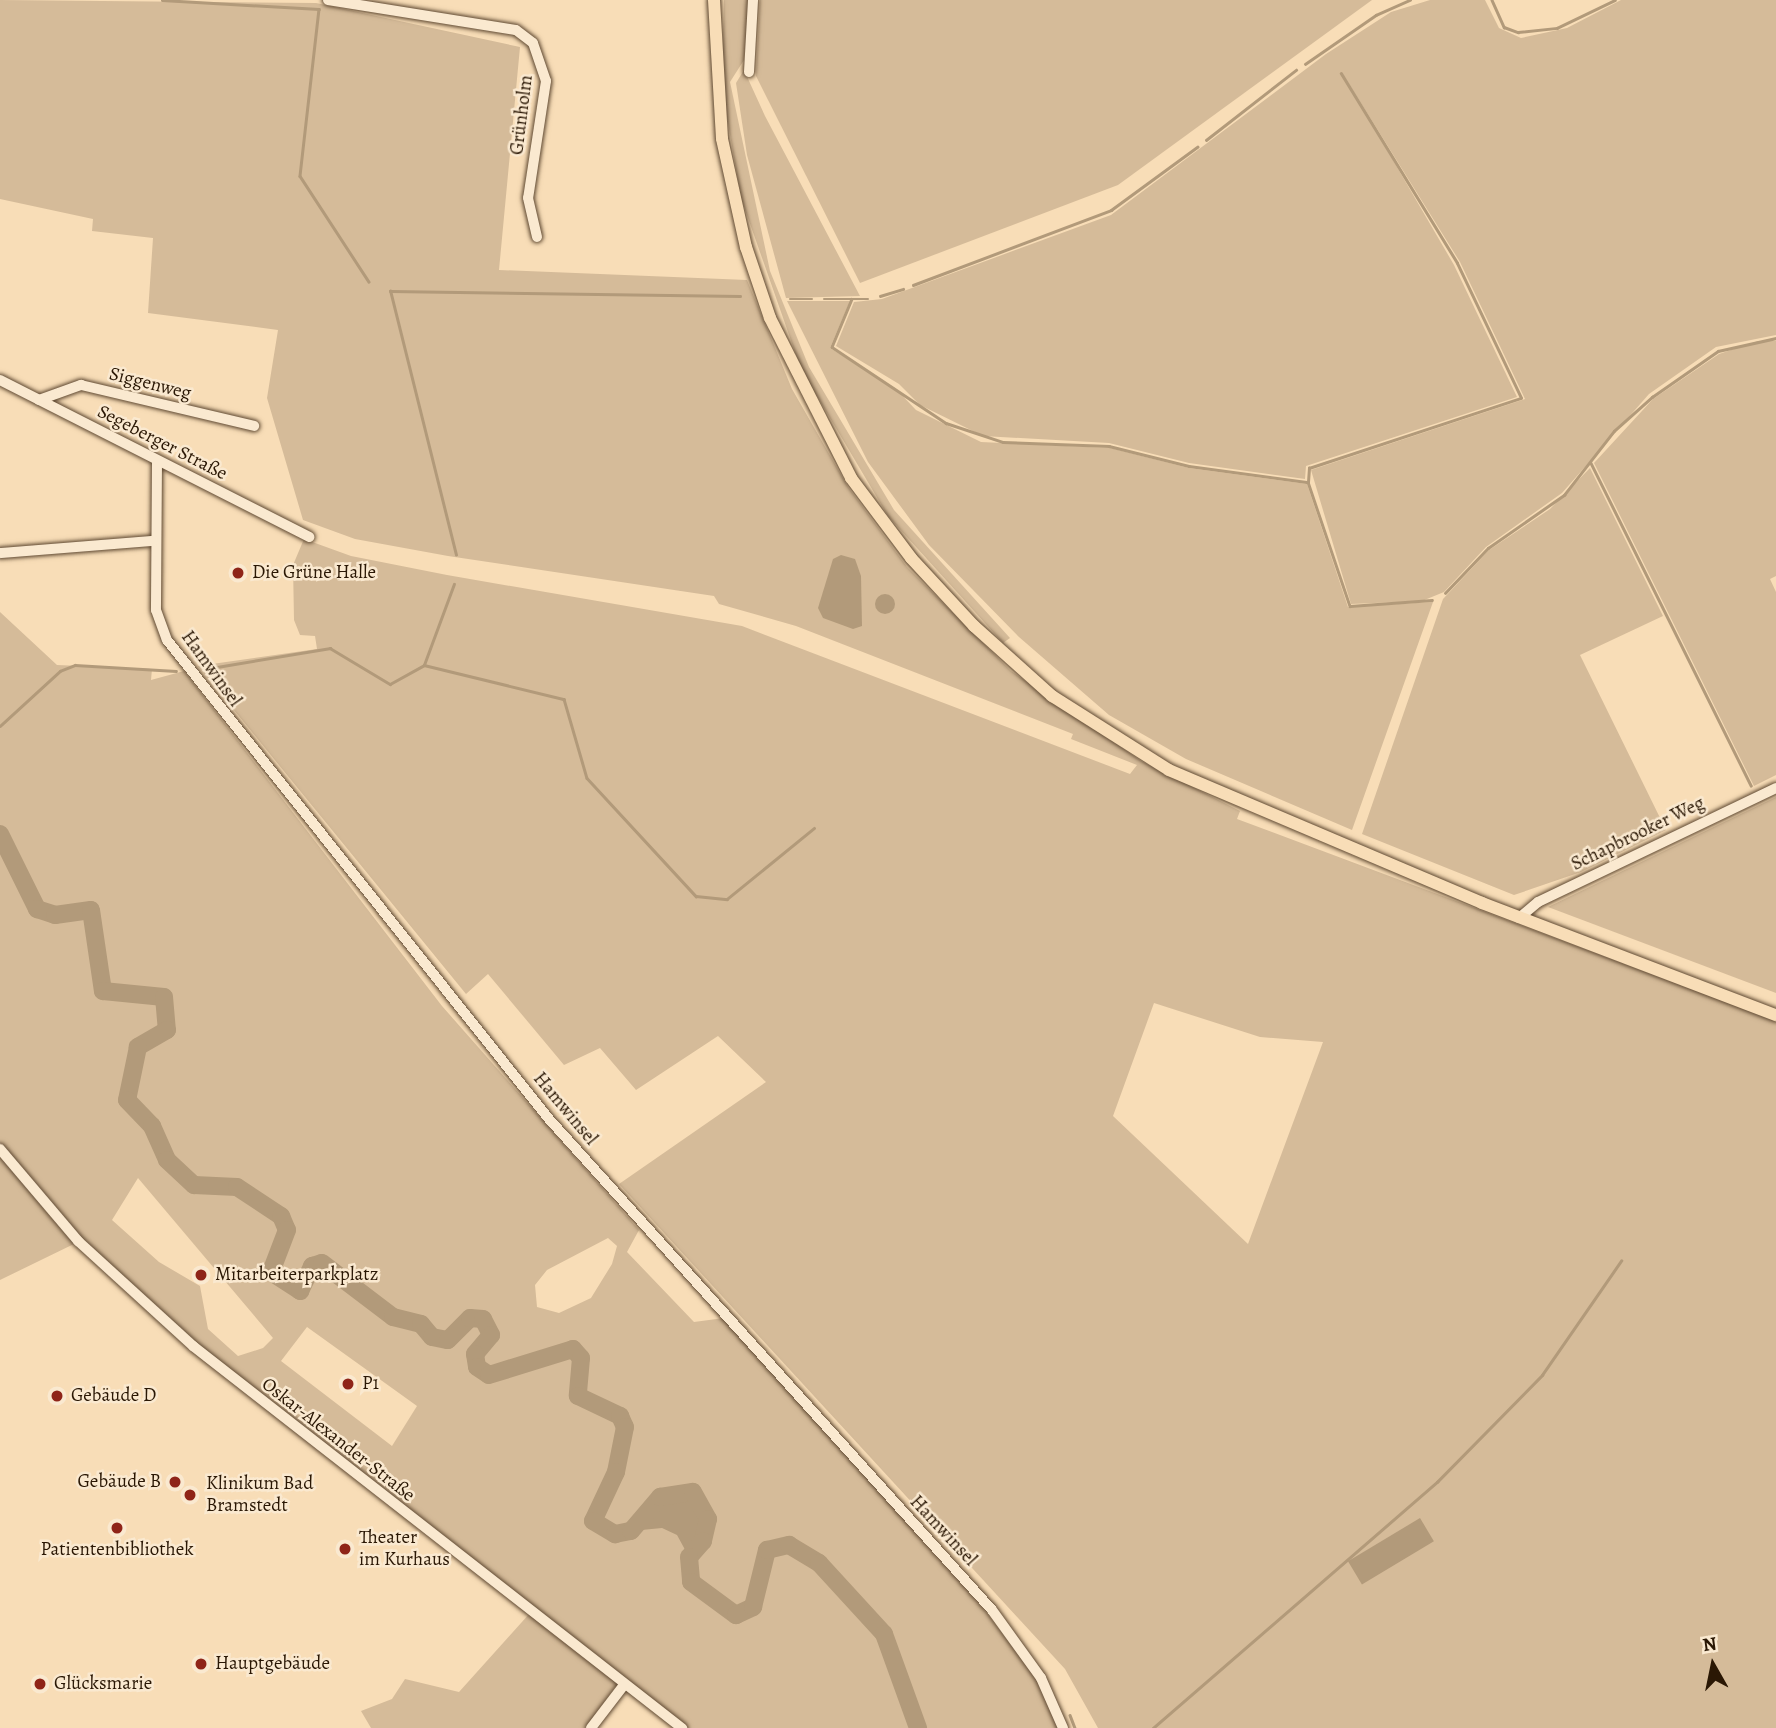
<!DOCTYPE html>
<meta charset="utf-8">
<style>
body{margin:0}
#map{position:relative;width:1776px;height:1728px;overflow:hidden;background:#f8ddb7;font-family:Alegreya,serif}
div>[style]{position:absolute}
[style*='--x']{left:calc(var(--x)*1px);top:calc(var(--y)*1px);width:calc(var(--w)*1px);rotate:calc(var(--a)*1deg)}
.green>*{inset:0;background:#d5bb99}
.water>*{inset:0;background:#b29a7a;transform-origin:0 0}
.round{border-radius:50%}
.stream>*{height:2.5px;margin:-1.25px;padding:0 1.25px;transform-origin:1.25px;border-radius:1.25px;background:#b29a7a}
.river>*{height:18px;margin:-9px;padding:0 9px;transform-origin:9px;border-radius:9px;background:#b29a7a}
.roads{filter:drop-shadow(0 0 2px #5e4831) drop-shadow(0 0 2px #5e4831)}
.minor>*{height:10px;margin:-5px;padding:0 5px;transform-origin:5px;border-radius:5px;background:#fae9d0}
.major>*{height:12px;margin:-6px;padding:0 6px;transform-origin:6px;border-radius:6px;background:#f8ddb7}
.dots>*{width:19px;height:19px;translate:-50% -50%;box-sizing:border-box;border:4px solid #fae9d0;border-radius:50%}
span{translate:-50% -50%;white-space:nowrap;text-align:center;line-height:1.15;-webkit-text-stroke:5px #fae9d0;paint-order:stroke}
.street-label{font-size:19px;color:#2a1704}
.poi-label{font-size:19px;color:#2a1704}
.left{translate:0 -50%;text-align:left}
.right{translate:-100% -50%;text-align:right}
.north{position:absolute;left:1678px;top:1630px;width:70px;height:70px;-webkit-text-stroke:5px #fae9d0;paint-order:stroke;rotate:351deg;font-size:19px;font-weight:700;line-height:28px;text-align:center;color:#2a1704}
.north::after{content:'';display:block;margin:auto;width:24px;height:32px;background:#2a1704;clip-path:polygon(50% 0,100% 100%,50% 72%,0 100%)}
</style>
<div id="map">
<div class="green">
<div style="clip-path:polygon(evenodd,0 0,316px 3px,520px 47px,499px 270px,747px 280px,792px 389px,848px 487px,907px 567px,1011px 671px,1141px 761px,1240px 811px,1237px 819px,1776px 1021px,1776px 1728px,1098px 1728px,1065px 1669px,619px 1184px,766px 1082px,718px 1036px,636px 1090px,600px 1048px,564px 1065px,488px 974px,466px 994px,198px 666px,317px 649px,315px 636px,300px 635px,294px 620px,293px 565px,304px 539px,351px 556px,447px 575px,742px 626px,1130px 774px,1137px 765px,1071px 739px,1073px 734px,796px 626px,719px 604px,714px 596px,448px 556px,355px 539px,303px 520px,267px 398px,278px 330px,148px 313px,153px 238px,92px 231px,93px 219px,0 199px,0 0,1154px 1003px,1260px 1037px,1323px 1042px,1248px 1244px,1113px 1116px,1154px 1003px)"></div>
<div style="clip-path:polygon(724px 0,749px 0,744px 60px,730px 82px,770px 271px,809px 367px,894px 510px,1010px 638px,1003px 643px,888px 516px,801px 369px,741px 198px,722px 88px)"></div>
<div style="clip-path:polygon(760px 0,1372px 0,1118px 185px,860px 283px,756px 76px)"></div>
<div style="clip-path:polygon(1430px 0,1485px 0,1499px 28px,1521px 38px,1567px 28px,1621px 0,1776px 0,1776px 335px,1716px 347px,1649px 394px,1562px 493px,1486px 547px,1444px 592px,1422px 601px,1351px 604px,1311px 470px,1525px 399px,1460px 262px,1341px 71px,1454px 265px,1517px 397px,1306px 466px,1305px 479px,1189px 463px,1109px 443px,983px 436px,920px 405px,899px 384px,836px 346px,854px 302px,882px 299px,1111px 215px,1326px 54px,1391px 12px)"></div>
<div style="clip-path:polygon(744px 70px,765px 116px,860px 296px,786px 298px,747px 155px,736px 83px)"></div>
<div style="clip-path:polygon(787px 301px,850px 301px,830px 348px,895px 388px,916px 410px,981px 442px,1110px 448px,1189px 468px,1307px 484px,1348px 607px,1433px 602px,1352px 830px,1186px 759px,1109px 715px,1019px 637px,929px 545px,868px 462px)"></div>
<div style="clip-path:polygon(1758px 341px,1776px 341px,1776px 576px,1770px 579px,1776px 592px,1776px 775px,1754px 786px,1594px 463px,1653px 399px,1719px 354px)"></div>
<div style="clip-path:polygon(1590px 468px,1663px 616px,1580px 655px,1666px 830px,1581px 872px,1514px 895px,1362px 834px,1443px 599px,1489px 550px,1550px 509px)"></div>
<div style="clip-path:polygon(evenodd,0 612px,57px 665px,152px 669px,151px 680px,184px 671px,442px 1006px,639px 1230px,627px 1252px,694px 1322px,724px 1318px,802px 1404px,986px 1612px,1038px 1681px,1058px 1728px,682px 1728px,618px 1683px,585px 1728px,371px 1728px,361px 1711px,392px 1699px,405px 1679px,459px 1692px,530px 1613px,320px 1449px,78px 1242px,0 1280px,0 612px,138px 1178px,273px 1338px,263px 1348px,238px 1356px,208px 1329px,200px 1286px,159px 1262px,112px 1220px,138px 1178px,0 612px,608px 1238px,617px 1246px,612px 1264px,591px 1298px,559px 1313px,537px 1307px,535px 1285px,547px 1270px,608px 1238px,0 612px,307px 1327px,417px 1406px,392px 1446px,281px 1361px,307px 1327px)"></div>
<div style="clip-path:polygon(1776px 797px,1776px 993px,1548px 907px,1722px 823px)"></div>
</div>
<div class="water">
<div style="clip-path:polygon(841px 555px,855px 559px,861px 576px,862px 626px,853px 629px,823px 618px,818px 608px,833px 559px)"></div>
<div class="round" style="left:875px;top:594px;width:20px;height:20px"></div>
<div style="clip-path:polygon(679px 1491px,693px 1492px,708px 1519px,703px 1541px,689px 1557px,677px 1535px,662px 1528px,631px 1531px,660px 1497px)"></div>
<div style="left:1420px;top:1518px;width:27px;height:84px;rotate:59deg"></div>
</div>
<div class="stream">
<div style="--x:162;--y:0;--w:157;--a:3.3"></div>
<div style="--x:319;--y:9;--w:168;--a:96.5"></div>
<div style="--x:300;--y:176;--w:126;--a:56.9"></div>
<div style="--x:1492;--y:0;--w:30;--a:66"></div>
<div style="--x:1504;--y:27;--w:15;--a:20"></div>
<div style="--x:1518;--y:32;--w:39;--a:-6"></div>
<div style="--x:1557;--y:28;--w:64;--a:-25.8"></div>
<div style="--x:1305;--y:64;--w:86;--a:-34.6"></div>
<div style="--x:1376;--y:15;--w:37;--a:-24"></div>
<div style="--x:1206;--y:140;--w:114;--a:-37.9"></div>
<div style="--x:913;--y:285;--w:212;--a:-20.7"></div>
<div style="--x:1111;--y:210;--w:107;--a:-36.2"></div>
<div style="--x:880;--y:296;--w:24;--a:-17"></div>
<div style="--x:790;--y:299;--w:22;--a:0"></div>
<div style="--x:824;--y:299;--w:44;--a:0"></div>
<div style="--x:852;--y:299;--w:52;--a:112.6"></div>
<div style="--x:832;--y:347;--w:137;--a:33.7"></div>
<div style="--x:946;--y:423;--w:60;--a:18.4"></div>
<div style="--x:1003;--y:442;--w:106;--a:2.2"></div>
<div style="--x:1109;--y:446;--w:82;--a:14"></div>
<div style="--x:1189;--y:466;--w:120;--a:7.7"></div>
<div style="--x:1308;--y:482;--w:131;--a:71.3"></div>
<div style="--x:1350;--y:606;--w:82;--a:-4.2"></div>
<div style="--x:1591;--y:463;--w:360;--a:63.6"></div>
<div style="--x:1308;--y:482;--w:14;--a:-86"></div>
<div style="--x:1309;--y:468;--w:223;--a:-18.3"></div>
<div style="--x:1521;--y:398;--w:149;--a:-115.4"></div>
<div style="--x:1457;--y:263;--w:222;--a:-121.5"></div>
<div style="--x:456;--y:555;--w:272;--a:-104"></div>
<div style="--x:390;--y:291;--w:350;--a:0.8"></div>
<div style="--x:1445;--y:593;--w:62;--a:-46.3"></div>
<div style="--x:1488;--y:548;--w:93;--a:-34.9"></div>
<div style="--x:1564;--y:495;--w:81;--a:-52"></div>
<div style="--x:1614;--y:431;--w:51;--a:-41.8"></div>
<div style="--x:1652;--y:397;--w:80;--a:-34.9"></div>
<div style="--x:1718;--y:351;--w:59;--a:-12.6"></div>
<div style="--x:424;--y:665;--w:144;--a:13.7"></div>
<div style="--x:564;--y:699;--w:82;--a:73.8"></div>
<div style="--x:587;--y:778;--w:161;--a:47.3"></div>
<div style="--x:696;--y:896;--w:31;--a:6"></div>
<div style="--x:727;--y:899;--w:112;--a:-39.2"></div>
<div style="--x:205;--y:669;--w:127;--a:-9.5"></div>
<div style="--x:330;--y:648;--w:70;--a:31"></div>
<div style="--x:390;--y:684;--w:39;--a:-29"></div>
<div style="--x:424;--y:665;--w:86;--a:-69.7"></div>
<div style="--x:0;--y:726;--w:81;--a:-42.5"></div>
<div style="--x:60;--y:671;--w:16;--a:-22"></div>
<div style="--x:75;--y:665;--w:101;--a:3.4"></div>
<div style="--x:1070;--y:1715;--w:14;--a:69"></div>
<div style="--x:1153;--y:1728;--w:376;--a:-40.9"></div>
<div style="--x:1437;--y:1482;--w:150;--a:-45.5"></div>
<div style="--x:1542;--y:1375;--w:139;--a:-55.3"></div>
</div>
<div class="river">
<div style="--x:0;--y:834;--w:84;--a:63.7"></div>
<div style="--x:37;--y:909;--w:19;--a:18"></div>
<div style="--x:55;--y:915;--w:36;--a:-8"></div>
<div style="--x:91;--y:910;--w:82;--a:81.6"></div>
<div style="--x:103;--y:991;--w:61;--a:5.6"></div>
<div style="--x:164;--y:997;--w:33;--a:85"></div>
<div style="--x:167;--y:1030;--w:34;--a:150"></div>
<div style="--x:138;--y:1047;--w:54;--a:101.7"></div>
<div style="--x:127;--y:1100;--w:36;--a:46"></div>
<div style="--x:152;--y:1126;--w:37;--a:66"></div>
<div style="--x:167;--y:1160;--w:37;--a:43"></div>
<div style="--x:194;--y:1185;--w:43;--a:2.7"></div>
<div style="--x:237;--y:1187;--w:53;--a:33.4"></div>
<div style="--x:281;--y:1216;--w:15;--a:67"></div>
<div style="--x:287;--y:1230;--w:45;--a:110.9"></div>
<div style="--x:271;--y:1272;--w:35;--a:33"></div>
<div style="--x:300;--y:1291;--w:28;--a:-64"></div>
<div style="--x:312;--y:1266;--w:10;--a:-17"></div>
<div style="--x:322;--y:1263;--w:89;--a:37.3"></div>
<div style="--x:393;--y:1317;--w:29;--a:14"></div>
<div style="--x:421;--y:1324;--w:17;--a:50"></div>
<div style="--x:432;--y:1337;--w:16;--a:11"></div>
<div style="--x:448;--y:1340;--w:31;--a:-45"></div>
<div style="--x:470;--y:1318;--w:13;--a:4"></div>
<div style="--x:483;--y:1319;--w:18;--a:63"></div>
<div style="--x:491;--y:1335;--w:25;--a:130"></div>
<div style="--x:475;--y:1354;--w:13;--a:81"></div>
<div style="--x:477;--y:1367;--w:14;--a:34"></div>
<div style="--x:489;--y:1375;--w:88;--a:-17.2"></div>
<div style="--x:573;--y:1349;--w:12;--a:48"></div>
<div style="--x:581;--y:1358;--w:38;--a:95"></div>
<div style="--x:578;--y:1396;--w:47;--a:25.5"></div>
<div style="--x:620;--y:1416;--w:12;--a:66"></div>
<div style="--x:625;--y:1427;--w:46;--a:101.3"></div>
<div style="--x:616;--y:1472;--w:54;--a:115.1"></div>
<div style="--x:593;--y:1521;--w:26;--a:31"></div>
<div style="--x:615;--y:1534;--w:16;--a:-11"></div>
<div style="--x:631;--y:1531;--w:45;--a:-49.5"></div>
<div style="--x:660;--y:1497;--w:33;--a:-9"></div>
<div style="--x:693;--y:1492;--w:31;--a:61"></div>
<div style="--x:708;--y:1519;--w:23;--a:103"></div>
<div style="--x:703;--y:1541;--w:21;--a:131"></div>
<div style="--x:689;--y:1557;--w:25;--a:85"></div>
<div style="--x:691;--y:1582;--w:56;--a:36.3"></div>
<div style="--x:736;--y:1615;--w:19;--a:-25"></div>
<div style="--x:753;--y:1607;--w:59;--a:-76.2"></div>
<div style="--x:767;--y:1550;--w:23;--a:-13"></div>
<div style="--x:789;--y:1545;--w:35;--a:31"></div>
<div style="--x:819;--y:1563;--w:96;--a:47.5"></div>
<div style="--x:884;--y:1634;--w:100;--a:70.1"></div>
</div>
<div class="roads">
<div class="minor">
<div style="--x:328;--y:0;--w:190;--a:9.1"></div>
<div style="--x:516;--y:30;--w:21;--a:37"></div>
<div style="--x:533;--y:43;--w:40;--a:71.1"></div>
<div style="--x:546;--y:81;--w:118;--a:98.7"></div>
<div style="--x:528;--y:198;--w:40;--a:77"></div>
<div style="--x:749;--y:72;--w:72;--a:-86.8"></div>
<div style="--x:0;--y:380;--w:347;--a:26.9"></div>
<div style="--x:39;--y:400;--w:45;--a:-19.7"></div>
<div style="--x:81;--y:385;--w:178;--a:13.3"></div>
<div style="--x:157;--y:461;--w:149;--a:90.4"></div>
<div style="--x:156;--y:610;--w:32;--a:70"></div>
<div style="--x:167;--y:640;--w:613;--a:51.43"></div>
<div style="--x:549;--y:1119;--w:661;--a:47.94"></div>
<div style="--x:992;--y:1610;--w:84;--a:54.2"></div>
<div style="--x:1041;--y:1678;--w:55;--a:66.3"></div>
<div style="--x:0;--y:553;--w:153;--a:-4.5"></div>
<div style="--x:1519;--y:918;--w:25;--a:-40"></div>
<div style="--x:1538;--y:902;--w:264;--a:-25.6"></div>
<div style="--x:0;--y:1149;--w:121;--a:49.7"></div>
<div style="--x:78;--y:1241;--w:156;--a:42.4"></div>
<div style="--x:193;--y:1346;--w:621;--a:38"></div>
<div style="--x:591;--y:1728;--w:54;--a:-52.5"></div>
</div>
<div class="major">
<div style="--x:714;--y:0;--w:139;--a:86.7"></div>
<div style="--x:722;--y:139;--w:111;--a:77.5"></div>
<div style="--x:746;--y:247;--w:75;--a:71.3"></div>
<div style="--x:770;--y:318;--w:179;--a:63.1"></div>
<div style="--x:851;--y:478;--w:100;--a:53.1"></div>
<div style="--x:911;--y:558;--w:93;--a:47.2"></div>
<div style="--x:974;--y:626;--w:105;--a:41.9"></div>
<div style="--x:1052;--y:696;--w:138;--a:32.3"></div>
<div style="--x:1169;--y:770;--w:340;--a:23"></div>
<div style="--x:1482;--y:903;--w:315;--a:20.9"></div>
</div>
</div>
<div class="dots">
<div style="left:238px;top:573px;background:#8f2418"></div>
<div style="left:201px;top:1275px;background:#8f2418"></div>
<div style="left:348px;top:1384px;background:#8f2418"></div>
<div style="left:57px;top:1396px;background:#8f2418"></div>
<div style="left:175px;top:1482px;background:#8f2418"></div>
<div style="left:190px;top:1495px;background:#8f2418"></div>
<div style="left:117px;top:1528px;background:#8f2418"></div>
<div style="left:345px;top:1549px;background:#8f2418"></div>
<div style="left:201px;top:1664px;background:#8f2418"></div>
<div style="left:40px;top:1684px;background:#8f2418"></div>
</div>
<div class="street-label">
<span style="left:522px;top:115px;rotate:-83deg">Grünholm</span>
<span style="left:150px;top:384px;rotate:14deg">Siggenweg</span>
<span style="left:162px;top:443px;rotate:27deg">Segeberger Straße</span>
<span style="left:211px;top:669px;rotate:54deg">Hamwinsel</span>
<span style="left:1638px;top:834px;rotate:-26deg">Schapbrooker Weg</span>
<span style="left:565px;top:1109px;rotate:50deg">Hamwinsel</span>
<span style="left:338px;top:1440px;rotate:38deg">Oskar-Alexander-Straße</span>
<span style="left:943px;top:1531px;rotate:47deg">Hamwinsel</span>
</div>
<div class="poi-label">
<span class="left" style="left:252px;top:573px">Die Grüne Halle</span>
<span class="left" style="left:215px;top:1275px">Mitarbeiterparkplatz</span>
<span class="left" style="left:362px;top:1384px">P1</span>
<span class="left" style="left:71px;top:1396px">Gebäude D</span>
<span class="right" style="left:161px;top:1482px">Gebäude B</span>
<span class="left" style="left:206px;top:1495px">Klinikum Bad<br>Bramstedt</span>
<span class="left" style="left:359px;top:1549px">Theater<br>im Kurhaus</span>
<span style="left:117px;top:1550px">Patientenbibliothek</span>
<span class="left" style="left:215px;top:1664px">Hauptgebäude</span>
<span class="left" style="left:54px;top:1684px">Glücksmarie</span>
</div>
<div class="north">N</div>
</div>
